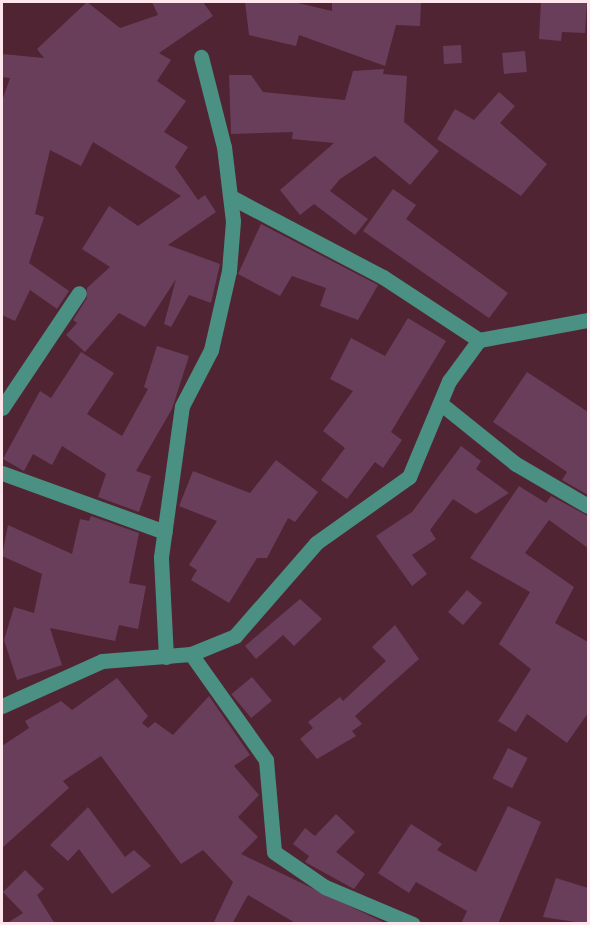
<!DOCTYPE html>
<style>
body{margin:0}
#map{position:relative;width:590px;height:925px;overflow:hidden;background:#512433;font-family:Poppins,sans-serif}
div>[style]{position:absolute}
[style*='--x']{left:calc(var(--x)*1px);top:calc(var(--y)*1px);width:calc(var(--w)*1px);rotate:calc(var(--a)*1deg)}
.building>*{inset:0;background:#683e5a;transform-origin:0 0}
.minor>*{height:15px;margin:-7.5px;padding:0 7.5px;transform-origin:7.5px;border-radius:7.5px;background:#4a9083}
span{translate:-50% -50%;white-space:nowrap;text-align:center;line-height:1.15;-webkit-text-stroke:4.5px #461929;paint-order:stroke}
.frame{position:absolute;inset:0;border:3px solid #ffe6ec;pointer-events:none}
</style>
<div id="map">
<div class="building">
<div style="clip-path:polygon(87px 2px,120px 28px,158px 15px,152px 2px,203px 2px,213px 16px,159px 53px,171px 60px,157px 81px,186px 101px,164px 132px,188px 147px,175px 167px,198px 200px,205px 195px,216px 212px,168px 245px,220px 264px,211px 303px,189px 295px,171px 327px,164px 324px,176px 279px,145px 327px,119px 313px,85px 352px,66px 335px,77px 323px,73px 320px,87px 298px,87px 288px,110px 267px,82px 249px,109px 206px,138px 226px,181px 196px,93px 142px,81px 166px,50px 150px,35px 214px,44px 217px,29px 263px,69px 291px,57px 309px,30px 290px,15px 321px,2px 315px,2px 101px,10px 78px,2px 77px,2px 54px,44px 58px,37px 49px)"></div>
<div style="clip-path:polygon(245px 2px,294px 2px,332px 11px,332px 2px,421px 2px,420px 26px,396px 25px,385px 66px,299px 35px,296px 46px,249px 35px)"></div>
<div style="clip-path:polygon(541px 2px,587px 2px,585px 33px,562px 32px,561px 41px,539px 39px)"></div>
<div style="left:461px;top:45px;width:18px;height:18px;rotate:87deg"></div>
<div style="left:525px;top:51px;width:21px;height:23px;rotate:85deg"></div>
<div style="clip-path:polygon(384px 69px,383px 74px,407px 76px,404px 122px,439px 151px,410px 185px,375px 156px,340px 179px,330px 191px,368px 219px,355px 235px,314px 204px,300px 215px,280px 190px,334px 143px,292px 139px,293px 132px,231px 134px,229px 75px,251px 75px,263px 92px,345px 100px,353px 71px)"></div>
<div style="clip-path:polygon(499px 92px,515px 106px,500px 123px,547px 164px,521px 196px,437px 139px,455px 109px,474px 120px)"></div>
<div style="clip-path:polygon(393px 189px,416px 205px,406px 219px,508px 293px,489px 318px,363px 231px)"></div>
<div style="clip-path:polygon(261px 224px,378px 285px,358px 320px,320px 306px,326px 288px,292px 276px,280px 296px,238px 274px)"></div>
<div style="clip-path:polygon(408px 318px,446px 341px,391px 432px,402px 440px,383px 468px,375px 462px,347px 499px,321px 480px,345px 448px,323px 431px,353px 391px,330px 379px,351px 338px,385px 356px)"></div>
<div style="clip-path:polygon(157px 346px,189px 356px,172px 409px,136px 471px,151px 476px,139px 512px,98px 497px,106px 474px,62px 446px,52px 465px,33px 454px,24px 471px,3px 459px,40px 391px,51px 398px,81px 352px,114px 373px,87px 414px,122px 436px,148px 389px,144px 387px)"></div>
<div style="clip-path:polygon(527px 372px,588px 412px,588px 495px,562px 480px,567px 472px,493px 422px)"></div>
<div style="clip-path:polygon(461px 446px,481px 461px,476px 469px,509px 493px,476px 514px,453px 499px,430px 530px,436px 539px,412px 555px,427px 574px,412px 586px,376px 536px,412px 512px)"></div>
<div style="clip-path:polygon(276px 460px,318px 492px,295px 522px,288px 518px,267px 558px,257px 558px,229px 603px,191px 580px,197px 570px,189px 565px,217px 521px,179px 506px,193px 471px,250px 493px)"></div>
<div style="clip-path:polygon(519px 486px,546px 503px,551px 496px,588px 516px,588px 548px,549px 520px,525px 553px,574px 587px,555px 623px,588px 642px,588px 713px,567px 743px,527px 714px,516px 732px,498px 721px,531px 669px,499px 644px,530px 592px,470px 558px)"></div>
<div style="clip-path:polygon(91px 516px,139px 533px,129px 583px,146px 586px,138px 629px,119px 625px,115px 641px,50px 628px,62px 665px,17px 680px,4px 640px,14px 607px,34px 613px,42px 574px,2px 556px,8px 525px,72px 554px,80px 519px,89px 521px)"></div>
<div style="left:467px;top:590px;width:20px;height:29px;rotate:41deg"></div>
<div style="clip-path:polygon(300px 599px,322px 619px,294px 646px,283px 635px,256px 659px,245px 646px)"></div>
<div style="clip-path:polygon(395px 625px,419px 659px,355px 716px,362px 724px,352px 731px,356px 736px,317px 759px,300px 739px,313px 728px,308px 722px,340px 697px,343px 701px,386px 661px,372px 647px)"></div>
<div style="left:252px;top:677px;width:31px;height:27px;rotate:50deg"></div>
<div style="clip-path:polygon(117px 678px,148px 716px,142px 723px,148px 728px,155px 722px,173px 735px,209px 696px,250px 755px,234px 766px,259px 795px,238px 817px,258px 837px,241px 854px,387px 924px,297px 924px,248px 895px,232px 924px,213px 924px,233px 882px,203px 850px,181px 864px,101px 756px,63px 781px,69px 788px,2px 848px,2px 746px,29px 728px,25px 721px,61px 701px,72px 710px)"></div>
<div style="left:508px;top:748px;width:22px;height:34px;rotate:27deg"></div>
<div style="clip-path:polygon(508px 806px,541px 822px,498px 924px,461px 924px,467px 911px,416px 882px,409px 893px,378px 873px,411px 824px,442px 844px,437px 850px,476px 872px)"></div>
<div style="clip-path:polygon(88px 807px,125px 857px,134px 850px,151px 866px,112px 894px,79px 849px,68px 861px,50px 845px)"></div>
<div style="clip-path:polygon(336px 814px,355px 832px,336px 852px,365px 874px,354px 889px,305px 862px,309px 856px,293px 844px,305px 828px,315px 836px)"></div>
<div style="clip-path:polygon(25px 870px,44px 889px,37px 895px,55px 924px,6px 924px,23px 913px,3px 892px)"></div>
<div style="clip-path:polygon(556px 878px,588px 888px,588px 924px,543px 917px)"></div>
</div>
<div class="minor">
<div style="--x:231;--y:197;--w:172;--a:27.8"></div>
<div style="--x:383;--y:277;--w:115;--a:33.3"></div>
<div style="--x:440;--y:403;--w:97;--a:38.8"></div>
<div style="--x:516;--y:464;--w:83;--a:30.3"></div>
<div style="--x:2;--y:408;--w:138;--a:-56.2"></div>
<div style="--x:2;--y:473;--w:173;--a:19.9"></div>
<div style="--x:191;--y:654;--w:130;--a:54.7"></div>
<div style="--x:266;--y:760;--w:92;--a:85"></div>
<div style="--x:274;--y:852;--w:62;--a:34.5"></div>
<div style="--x:325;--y:887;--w:95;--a:22.8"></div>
<div style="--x:166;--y:657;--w:100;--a:-92.9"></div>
<div style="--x:161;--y:557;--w:152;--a:-82.1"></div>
<div style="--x:182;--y:406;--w:63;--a:-62.6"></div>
<div style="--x:211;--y:350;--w:81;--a:-77.2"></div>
<div style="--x:229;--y:271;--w:50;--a:-85.4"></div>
<div style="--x:233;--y:221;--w:75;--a:-96.9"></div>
<div style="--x:224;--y:147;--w:93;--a:-104.3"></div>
<div style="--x:2;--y:706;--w:110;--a:-24.2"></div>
<div style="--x:102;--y:661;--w:89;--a:-4.5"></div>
<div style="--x:191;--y:654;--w:48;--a:-22.2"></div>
<div style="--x:235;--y:636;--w:123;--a:-48.9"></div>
<div style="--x:316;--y:543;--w:114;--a:-35.4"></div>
<div style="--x:409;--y:477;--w:104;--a:-67.4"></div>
<div style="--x:449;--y:381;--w:51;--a:-53.8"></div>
<div style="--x:479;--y:340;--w:111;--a:-10.4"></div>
</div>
<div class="frame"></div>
</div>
